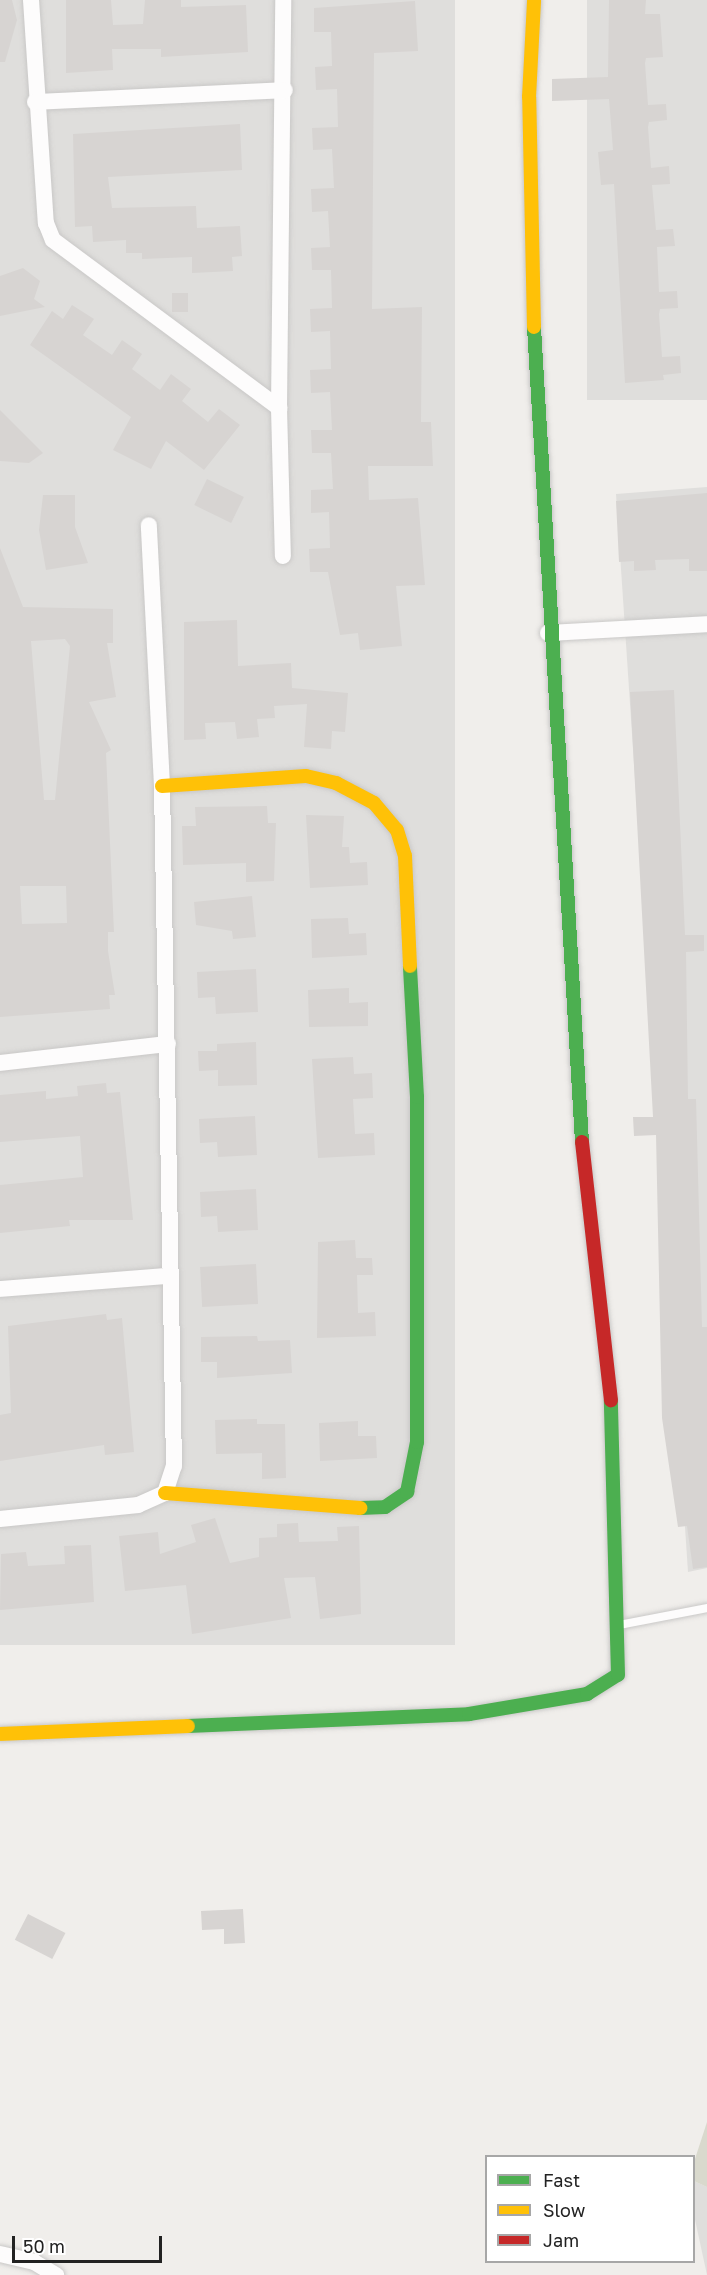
<!DOCTYPE html>
<style>
body{margin:0}
#map{position:relative;width:707px;height:2275px;overflow:hidden;background:#f0eeeb;font-family:"Golos Text",sans-serif}
div>[style]{position:absolute}
[style*='--x']{left:calc(var(--x)*1px);top:calc(var(--y)*1px);width:calc(var(--w)*1px);rotate:calc(var(--a)*1deg)}
.residential>*{inset:0;background:#dfdedc;transform-origin:0 0}
.construction>*{inset:0;background:#d9d9cd}
.building>*{inset:0;background:#d7d4d2;transform-origin:0 0}
.roads{filter:drop-shadow(0 0 2px #c9c8c7) drop-shadow(0 0 2px #c9c8c7)}
.lane>*{height:8px;margin:-4px;padding:0 4px;transform-origin:4px;border-radius:4px;background:#fdfcfc}
.street>*{height:16px;margin:-8px;padding:0 8px;transform-origin:8px;border-radius:8px;background:#fdfcfc}
.fast>*{height:14px;margin:-7px;padding:0 7px;transform-origin:7px;border-radius:7px;background:#4caf50}
.slow>*{height:14px;margin:-7px;padding:0 7px;transform-origin:7px;border-radius:7px;background:#ffc107}
.jam>*{height:14px;margin:-7px;padding:0 7px;transform-origin:7px;border-radius:7px;background:#c62828}
span{translate:-50% -50%;white-space:nowrap;text-align:center;line-height:1.15;-webkit-text-stroke:4.5px #fff;paint-order:stroke}
.legend{position:absolute;left:485px;top:2155px;width:210px;height:108px;box-sizing:border-box;background:#fff;border:2px solid #a7a7a7;margin:0;padding:8px 10px;list-style:none;font-size:18px;color:#222}
.legend li{display:flex;align-items:center;gap:12px;height:30px}
.legend b{width:30px;border:2px solid #a7a7a7}
.scale{position:absolute;left:12px;top:2236px;width:150px;height:27px;box-sizing:border-box;border:3px solid #222;border-top:0;padding-left:8px;font-size:18px;line-height:21px;white-space:nowrap;color:#222;-webkit-text-stroke:4px #fff;paint-order:stroke}
</style>
<div id="map">
<div class="residential">
<div style="left:0;top:0;width:455px;height:1645px"></div>
<div style="left:587px;top:0;width:120px;height:400px"></div>
<div style="clip-path:polygon(707px 487px,707px 1568px,688px 1572px,616px 494px)"></div>
<div style="clip-path:polygon(694px 2181px,707px 2187px,707px 2275px,694px 2215px)"></div>
</div>
<div class="construction">
<div style="clip-path:polygon(707px 2122px,707px 2187px,694px 2181px,694px 2162px)"></div>
</div>
<div class="building">
<div style="clip-path:polygon(0 0,12px 0,17px 20px,5px 62px,0 62px)"></div>
<div style="clip-path:polygon(66px 0,111px 0,113px 25px,143px 24px,145px 0,181px 0,181px 7px,246px 5px,248px 52px,161px 57px,161px 49px,112px 49px,113px 70px,66px 73px)"></div>
<div style="clip-path:polygon(609px 0,646px 0,645px 14px,660px 14px,663px 57px,646px 58px,645px 63px,648px 105px,666px 104px,667px 120px,649px 122px,648px 127px,651px 168px,669px 166px,670px 184px,652px 185px,656px 230px,673px 229px,675px 246px,657px 247px,659px 292px,677px 291px,678px 308px,660px 309px,659px 314px,662px 357px,680px 356px,681px 373px,663px 375px,664px 380px,625px 383px,614px 184px,601px 185px,598px 152px,613px 150px,609px 99px,552px 101px,552px 79px,608px 77px)"></div>
<div style="clip-path:polygon(415px 1px,418px 51px,374px 53px,372px 309px,422px 307px,421px 422px,431px 422px,433px 466px,368px 466px,369px 500px,418px 498px,425px 585px,396px 586px,402px 646px,360px 650px,358px 633px,340px 635px,328px 572px,310px 572px,309px 549px,330px 548px,329px 512px,311px 513px,311px 490px,333px 489px,331px 453px,312px 453px,311px 430px,332px 430px,330px 392px,311px 393px,310px 370px,331px 369px,330px 331px,311px 332px,310px 309px,332px 308px,331px 270px,312px 270px,311px 248px,330px 247px,328px 211px,312px 212px,311px 189px,334px 188px,332px 149px,313px 150px,312px 128px,338px 127px,337px 89px,316px 90px,315px 67px,332px 66px,331px 32px,314px 32px,314px 8px)"></div>
<div style="clip-path:polygon(240px 124px,242px 170px,108px 177px,112px 208px,196px 206px,197px 228px,240px 226px,242px 256px,232px 257px,233px 271px,192px 273px,192px 257px,142px 259px,142px 253px,126px 253px,126px 240px,93px 242px,92px 226px,75px 227px,73px 134px)"></div>
<div style="clip-path:polygon(23px 268px,40px 281px,34px 299px,45px 307px,0 316px,0 276px)"></div>
<div style="left:188px;top:293px;width:19px;height:16px;rotate:90deg"></div>
<div style="clip-path:polygon(72px 305px,94px 319px,83px 335px,112px 355px,122px 340px,142px 354px,132px 369px,160px 390px,171px 374px,191px 389px,182px 401px,208px 422px,219px 409px,240px 425px,204px 470px,166px 441px,151px 469px,113px 450px,131px 417px,30px 345px,52px 311px,63px 319px)"></div>
<div style="clip-path:polygon(0 410px,43px 453px,29px 463px,0 461px)"></div>
<div style="left:207px;top:479px;width:41px;height:29px;rotate:26deg"></div>
<div style="clip-path:polygon(707px 493px,707px 571px,689px 571px,689px 559px,655px 560px,656px 570px,634px 571px,634px 561px,619px 562px,616px 501px)"></div>
<div style="clip-path:polygon(43px 495px,75px 495px,75px 527px,88px 563px,46px 570px,39px 530px)"></div>
<div style="clip-path:polygon(evenodd,0 548px,23px 607px,113px 609px,113px 643px,107px 643px,116px 697px,89px 702px,111px 750px,106px 753px,114px 932px,108px 932px,108px 951px,115px 995px,109px 995px,110px 1009px,0 1017px,0 548px,65px 639px,70px 646px,55px 800px,44px 800px,31px 641px,65px 639px,0 548px,20px 886px,66px 886px,67px 923px,22px 924px,20px 886px)"></div>
<div style="clip-path:polygon(237px 620px,238px 666px,291px 663px,292px 688px,348px 693px,345px 732px,332px 731px,331px 749px,304px 747px,307px 704px,274px 706px,275px 718px,257px 719px,259px 737px,237px 739px,235px 722px,205px 723px,206px 739px,184px 740px,184px 622px)"></div>
<div style="clip-path:polygon(674px 690px,685px 935px,704px 935px,704px 951px,686px 952px,688px 1099px,696px 1099px,702px 1327px,707px 1327px,707px 1567px,693px 1569px,687px 1526px,678px 1527px,662px 1418px,656px 1135px,634px 1136px,633px 1117px,653px 1117px,630px 692px)"></div>
<div style="clip-path:polygon(267px 806px,268px 823px,276px 823px,274px 881px,246px 882px,246px 863px,183px 865px,182px 826px,196px 826px,195px 807px)"></div>
<div style="clip-path:polygon(306px 815px,344px 816px,342px 847px,349px 847px,350px 863px,367px 862px,368px 885px,310px 888px)"></div>
<div style="clip-path:polygon(252px 896px,256px 937px,233px 939px,232px 931px,196px 925px,194px 902px)"></div>
<div style="clip-path:polygon(348px 918px,349px 934px,366px 933px,367px 955px,312px 958px,311px 919px)"></div>
<div style="clip-path:polygon(256px 969px,258px 1012px,216px 1014px,215px 997px,198px 998px,197px 972px)"></div>
<div style="clip-path:polygon(349px 988px,349px 1003px,368px 1002px,368px 1026px,309px 1027px,308px 990px)"></div>
<div style="clip-path:polygon(256px 1042px,257px 1085px,218px 1086px,218px 1070px,199px 1071px,198px 1051px,217px 1051px,217px 1044px)"></div>
<div style="clip-path:polygon(353px 1057px,354px 1074px,372px 1073px,373px 1098px,353px 1099px,355px 1134px,374px 1133px,375px 1155px,318px 1158px,312px 1059px)"></div>
<div style="clip-path:polygon(106px 1083px,107px 1093px,120px 1092px,133px 1220px,69px 1220px,70px 1226px,0 1233px,0 1185px,83px 1177px,80px 1136px,0 1142px,0 1095px,46px 1091px,46px 1099px,78px 1096px,77px 1086px)"></div>
<div style="clip-path:polygon(255px 1116px,257px 1155px,218px 1157px,217px 1142px,200px 1143px,199px 1119px)"></div>
<div style="clip-path:polygon(256px 1189px,258px 1230px,218px 1232px,217px 1216px,201px 1217px,200px 1192px)"></div>
<div style="clip-path:polygon(355px 1240px,356px 1258px,372px 1258px,373px 1275px,357px 1275px,358px 1313px,375px 1312px,376px 1336px,317px 1338px,318px 1242px)"></div>
<div style="left:256px;top:1264px;width:40px;height:56px;rotate:87deg"></div>
<div style="clip-path:polygon(106px 1314px,107px 1320px,122px 1318px,134px 1452px,105px 1455px,104px 1445px,0 1461px,0 1415px,11px 1413px,8px 1326px)"></div>
<div style="clip-path:polygon(257px 1336px,258px 1341px,290px 1340px,292px 1373px,217px 1378px,217px 1362px,201px 1362px,201px 1337px)"></div>
<div style="clip-path:polygon(257px 1419px,257px 1424px,285px 1424px,286px 1478px,262px 1479px,262px 1453px,216px 1454px,215px 1420px)"></div>
<div style="clip-path:polygon(358px 1421px,358px 1436px,376px 1436px,377px 1458px,320px 1461px,319px 1423px)"></div>
<div style="clip-path:polygon(215px 1518px,230px 1563px,259px 1557px,259px 1538px,277px 1537px,277px 1524px,298px 1523px,299px 1542px,338px 1541px,337px 1527px,359px 1526px,361px 1614px,320px 1619px,315px 1577px,284px 1578px,291px 1618px,192px 1634px,186px 1585px,125px 1591px,119px 1536px,158px 1532px,160px 1554px,196px 1542px,191px 1525px)"></div>
<div style="clip-path:polygon(91px 1545px,94px 1602px,0 1610px,1px 1554px,26px 1552px,28px 1566px,65px 1564px,64px 1546px)"></div>
<div style="clip-path:polygon(243px 1909px,245px 1943px,224px 1944px,224px 1929px,202px 1930px,201px 1911px)"></div>
<div style="left:28px;top:1914px;width:42px;height:29px;rotate:27deg"></div>
</div>
<div class="roads">
<div class="lane">
<div style="--x:619;--y:1625;--w:90;--a:-10.9"></div>
</div>
<div class="street">
<div style="--x:31;--y:0;--w:224;--a:86.2"></div>
<div style="--x:46;--y:223;--w:18;--a:68"></div>
<div style="--x:53;--y:240;--w:282;--a:36.6"></div>
<div style="--x:279;--y:408;--w:408;--a:-89.4"></div>
<div style="--x:35;--y:102;--w:250;--a:-2.7"></div>
<div style="--x:279;--y:408;--w:148;--a:88.5"></div>
<div style="--x:548;--y:633;--w:159;--a:-3.2"></div>
<div style="--x:0;--y:1063;--w:169;--a:-6.5"></div>
<div style="--x:0;--y:1289;--w:168;--a:-4.5"></div>
<div style="--x:0;--y:1519;--w:139;--a:-5.8"></div>
<div style="--x:138;--y:1505;--w:30;--a:-24"></div>
<div style="--x:165;--y:1493;--w:28;--a:-72"></div>
<div style="--x:174;--y:1466;--w:680;--a:-91.01"></div>
<div style="--x:162;--y:786;--w:261;--a:-92.9"></div>
<div style="--x:0;--y:2254;--w:35;--a:13"></div>
<div style="--x:34;--y:2262;--w:26;--a:31"></div>
</div>
<div class="fast">
<div style="--x:534;--y:327;--w:816;--a:86.63"></div>
<div style="--x:360;--y:1508;--w:25;--a:-2"></div>
<div style="--x:385;--y:1507;--w:27;--a:-34"></div>
<div style="--x:407;--y:1492;--w:51;--a:-78.7"></div>
<div style="--x:417;--y:1442;--w:345;--a:-90"></div>
<div style="--x:417;--y:1097;--w:131;--a:-93.1"></div>
<div style="--x:188;--y:1726;--w:281;--a:-2.4"></div>
<div style="--x:469;--y:1714;--w:120;--a:-9.6"></div>
<div style="--x:587;--y:1694;--w:36;--a:-32"></div>
<div style="--x:618;--y:1675;--w:275;--a:-91.5"></div>
</div>
<div class="slow">
<div style="--x:534;--y:327;--w:230;--a:-91.2"></div>
<div style="--x:529;--y:97;--w:97;--a:-87"></div>
<div style="--x:162;--y:786;--w:144;--a:-4"></div>
<div style="--x:306;--y:776;--w:31;--a:13"></div>
<div style="--x:336;--y:783;--w:43;--a:27.8"></div>
<div style="--x:374;--y:803;--w:35;--a:50"></div>
<div style="--x:397;--y:830;--w:27;--a:73"></div>
<div style="--x:405;--y:856;--w:110;--a:87.4"></div>
<div style="--x:165;--y:1493;--w:196;--a:4.4"></div>
<div style="--x:0;--y:1734;--w:188;--a:-2.4"></div>
</div>
<div class="jam">
<div style="--x:582;--y:1142;--w:260;--a:83.6"></div>
</div>
</div>
<ul class="legend">
<li><b style="height:8px;background:#4caf50"></b>Fast</li>
<li><b style="height:8px;background:#ffc107"></b>Slow</li>
<li><b style="height:8px;background:#c62828"></b>Jam</li>
</ul>
<div class="scale">50 m</div>
</div>
